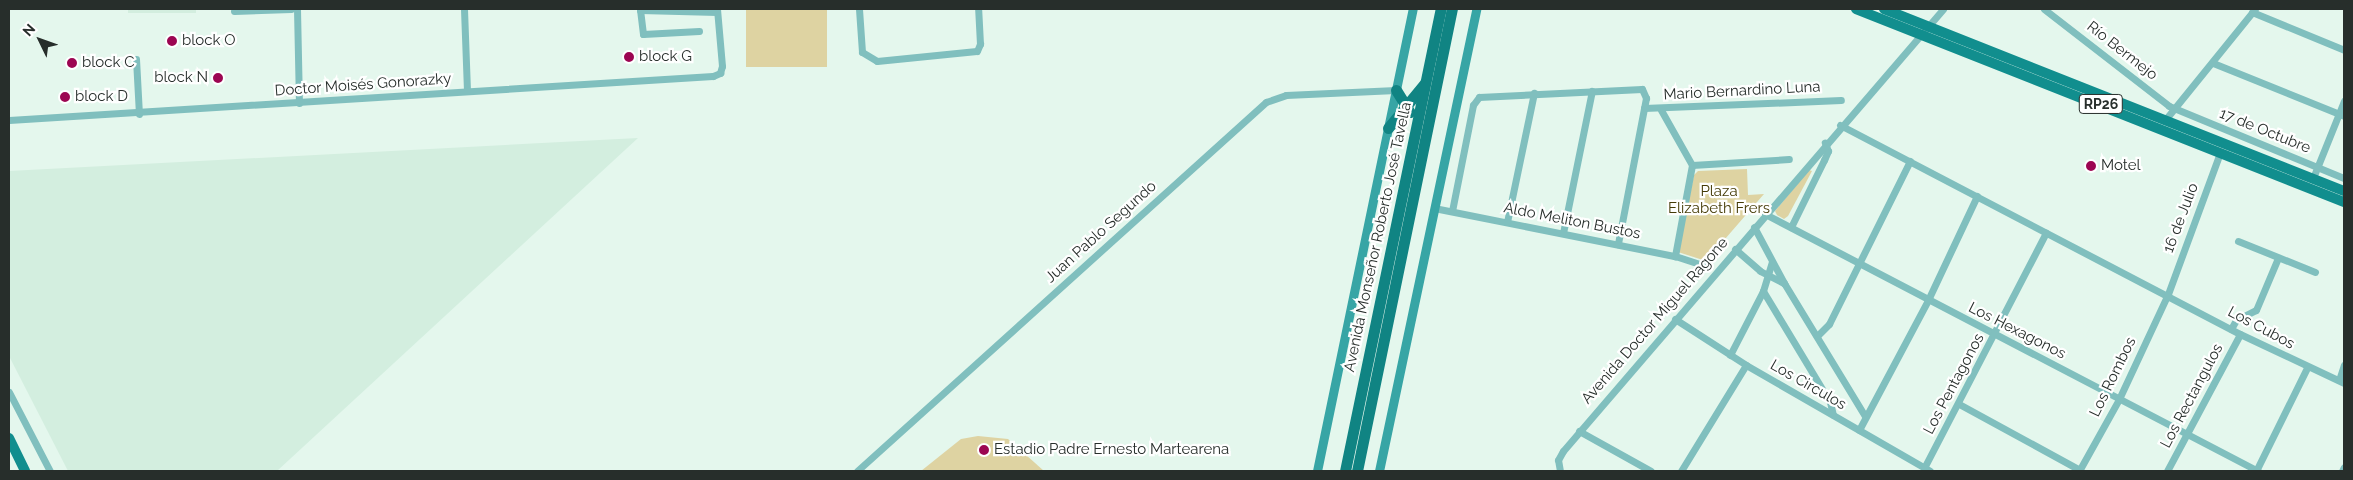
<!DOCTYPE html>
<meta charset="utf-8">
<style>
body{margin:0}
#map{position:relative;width:2353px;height:480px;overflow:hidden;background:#e4f7ed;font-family:Raleway,sans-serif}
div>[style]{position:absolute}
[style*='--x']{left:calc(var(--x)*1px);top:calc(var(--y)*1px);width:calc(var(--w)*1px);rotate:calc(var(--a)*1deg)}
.built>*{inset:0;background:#d3eedf;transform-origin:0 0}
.green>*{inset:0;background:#ded3a2;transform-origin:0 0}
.minor>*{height:7px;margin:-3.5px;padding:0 3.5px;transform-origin:3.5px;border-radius:3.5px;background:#80bfbe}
.secondary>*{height:9px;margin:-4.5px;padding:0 4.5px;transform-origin:4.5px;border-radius:4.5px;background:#37a5a5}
.primary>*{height:10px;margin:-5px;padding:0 5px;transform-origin:5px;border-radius:5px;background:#118e8e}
.trunk>*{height:11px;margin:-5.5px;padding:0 5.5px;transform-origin:5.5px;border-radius:5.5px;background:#108483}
.dots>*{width:14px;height:14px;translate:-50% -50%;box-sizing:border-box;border:2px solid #fff;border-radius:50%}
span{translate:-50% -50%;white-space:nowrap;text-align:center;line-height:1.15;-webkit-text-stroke:4.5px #fff;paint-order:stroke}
.shield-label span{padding:1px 4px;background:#fff;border:1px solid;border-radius:4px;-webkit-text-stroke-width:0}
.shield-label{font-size:14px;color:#272e2b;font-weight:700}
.poi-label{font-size:15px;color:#272e2b}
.left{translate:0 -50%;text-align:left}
.right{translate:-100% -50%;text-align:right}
.street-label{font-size:15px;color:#272e2b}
.park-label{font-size:15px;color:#453b07}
.frame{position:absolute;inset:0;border:10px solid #272e2b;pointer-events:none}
.north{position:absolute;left:15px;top:15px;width:50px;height:50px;-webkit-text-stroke:4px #fff;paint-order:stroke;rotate:312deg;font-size:14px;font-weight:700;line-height:20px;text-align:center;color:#272e2b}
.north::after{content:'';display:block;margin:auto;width:18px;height:22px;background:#272e2b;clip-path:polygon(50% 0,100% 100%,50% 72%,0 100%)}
</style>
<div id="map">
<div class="built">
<div style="left:128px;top:9px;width:68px;height:4px"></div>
<div style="clip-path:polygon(638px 138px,277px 471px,68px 471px,9px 356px,9px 171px)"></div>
</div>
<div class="green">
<div style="left:746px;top:9px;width:81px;height:58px"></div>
<div style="clip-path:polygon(1747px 169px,1748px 195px,1764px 194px,1706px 261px,1678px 252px,1694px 175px,1698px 171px)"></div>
<div style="clip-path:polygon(1809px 170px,1812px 171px,1788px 216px,1784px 219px,1777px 215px,1775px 211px)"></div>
<div style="clip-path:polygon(978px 436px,1008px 439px,1044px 471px,921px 471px,961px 439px)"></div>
</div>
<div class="minor">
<div style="--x:297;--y:9;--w:94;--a:88.8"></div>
<div style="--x:464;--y:9;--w:82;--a:87.9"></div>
<div style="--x:859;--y:9;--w:43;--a:86"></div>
<div style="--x:862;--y:52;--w:17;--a:31"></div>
<div style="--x:877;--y:61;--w:100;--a:-5.7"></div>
<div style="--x:977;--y:51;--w:8;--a:-67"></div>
<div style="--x:980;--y:44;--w:35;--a:-93"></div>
<div style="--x:2044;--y:9;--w:158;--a:37.8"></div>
<div style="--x:2169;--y:106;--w:189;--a:22.4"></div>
<div style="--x:234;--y:11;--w:57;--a:-2"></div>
<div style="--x:2252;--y:12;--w:100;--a:22.4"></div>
<div style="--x:699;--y:31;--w:56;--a:176.9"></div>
<div style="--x:643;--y:34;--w:24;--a:-97"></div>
<div style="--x:640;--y:10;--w:77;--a:1.5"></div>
<div style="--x:136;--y:59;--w:55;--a:86.9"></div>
<div style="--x:2213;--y:63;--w:141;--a:22"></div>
<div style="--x:1644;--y:108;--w:197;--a:-2.3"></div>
<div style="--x:1661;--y:110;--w:63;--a:60.6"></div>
<div style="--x:1692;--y:165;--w:93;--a:100.6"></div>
<div style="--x:9;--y:120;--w:705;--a:-3.58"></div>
<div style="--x:713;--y:76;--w:8;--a:-23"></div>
<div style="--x:720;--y:73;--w:7;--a:-74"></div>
<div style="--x:722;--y:66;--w:57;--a:-95"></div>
<div style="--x:2165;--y:120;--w:143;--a:-51"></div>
<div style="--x:1840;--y:125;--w:451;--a:27.6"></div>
<div style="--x:2240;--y:334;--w:115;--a:25.2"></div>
<div style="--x:1692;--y:165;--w:97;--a:-3.5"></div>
<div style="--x:2313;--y:178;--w:83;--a:-68.1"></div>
<div style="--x:1434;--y:208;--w:246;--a:11.3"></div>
<div style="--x:1675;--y:256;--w:29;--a:18"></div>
<div style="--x:1452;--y:211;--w:108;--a:-78.8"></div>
<div style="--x:1473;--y:105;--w:10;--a:-53"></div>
<div style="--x:1479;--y:97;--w:163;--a:-2.8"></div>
<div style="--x:1642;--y:89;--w:10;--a:66"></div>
<div style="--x:1646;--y:98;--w:149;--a:100.9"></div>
<div style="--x:1765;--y:214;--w:556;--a:27.53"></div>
<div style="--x:1507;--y:222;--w:132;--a:-78.2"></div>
<div style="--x:1754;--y:227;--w:64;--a:61.8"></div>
<div style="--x:1784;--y:283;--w:156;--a:58.7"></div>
<div style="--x:1791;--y:227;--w:75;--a:-63.8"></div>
<div style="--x:1824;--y:160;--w:10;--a:-66"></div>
<div style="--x:1828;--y:151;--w:9;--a:-111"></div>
<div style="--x:1563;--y:233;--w:145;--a:-78.5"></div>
<div style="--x:2238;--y:241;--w:83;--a:21.9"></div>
<div style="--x:1735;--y:249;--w:33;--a:41"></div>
<div style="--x:1760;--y:271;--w:27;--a:27"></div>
<div style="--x:1763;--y:291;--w:130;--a:58.9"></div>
<div style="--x:1830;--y:402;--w:13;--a:77"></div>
<div style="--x:1675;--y:319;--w:85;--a:32.9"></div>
<div style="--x:1746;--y:365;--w:212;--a:29.9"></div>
<div style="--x:2231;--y:329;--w:10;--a:-61"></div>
<div style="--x:2236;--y:320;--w:22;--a:-27"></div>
<div style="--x:2256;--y:310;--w:56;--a:-67.1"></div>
<div style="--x:1817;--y:336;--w:17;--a:-45"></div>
<div style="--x:1829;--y:324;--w:182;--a:-63.6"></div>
<div style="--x:1730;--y:355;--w:72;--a:-62.7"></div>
<div style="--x:1763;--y:291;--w:30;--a:-73"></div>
<div style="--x:2339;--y:380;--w:16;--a:-72"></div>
<div style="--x:9;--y:392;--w:89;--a:62.6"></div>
<div style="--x:1959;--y:404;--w:138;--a:28.6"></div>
<div style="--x:1859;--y:430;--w:147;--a:-62"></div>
<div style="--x:1928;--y:300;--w:115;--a:-64.8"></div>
<div style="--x:1579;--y:431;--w:82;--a:29.1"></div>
<div style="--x:1924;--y:468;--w:265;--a:-62.6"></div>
<div style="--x:857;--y:471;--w:551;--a:-42.06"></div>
<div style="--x:1266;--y:102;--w:21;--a:-19"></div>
<div style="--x:1286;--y:95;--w:110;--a:-2.6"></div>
<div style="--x:1560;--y:471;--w:11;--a:-100"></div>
<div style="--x:1558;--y:460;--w:10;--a:-61"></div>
<div style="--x:1563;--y:451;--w:583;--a:-49.31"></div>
<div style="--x:1681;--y:471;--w:124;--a:-58.5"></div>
<div style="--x:2079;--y:471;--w:82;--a:-60.9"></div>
<div style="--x:2119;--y:399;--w:116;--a:-65"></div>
<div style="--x:2168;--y:294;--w:150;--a:-69.8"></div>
<div style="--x:2167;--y:471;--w:155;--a:-61.9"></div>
<div style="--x:2256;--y:471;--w:115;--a:-63.7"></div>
<div style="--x:2342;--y:471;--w:4;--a:-63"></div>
</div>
<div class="secondary">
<div style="--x:1317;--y:471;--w:472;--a:-78.3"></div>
<div style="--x:1379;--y:471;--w:472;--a:-78.1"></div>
</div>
<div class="primary">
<div style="--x:1856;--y:9;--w:525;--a:21.58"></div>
<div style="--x:1884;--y:9;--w:495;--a:21.6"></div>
<div style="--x:9;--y:438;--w:37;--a:64"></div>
</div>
<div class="trunk">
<div style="--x:1396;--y:90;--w:26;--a:58"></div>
<div style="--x:1388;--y:128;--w:58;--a:-50.6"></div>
<div style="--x:1345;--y:471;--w:472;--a:-78.3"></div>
<div style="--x:1357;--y:471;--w:472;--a:-78.4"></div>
</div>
<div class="dots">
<div style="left:172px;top:41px;background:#9c0652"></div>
<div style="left:629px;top:57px;background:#9c0652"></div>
<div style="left:72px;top:63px;background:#9c0652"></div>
<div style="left:218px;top:78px;background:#9c0652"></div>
<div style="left:65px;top:97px;background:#9c0652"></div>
<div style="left:2091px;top:166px;background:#9c0652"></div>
<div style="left:984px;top:450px;background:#9c0652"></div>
</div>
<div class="shield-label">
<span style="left:2101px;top:104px">RP26</span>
</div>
<div class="poi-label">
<span class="left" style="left:182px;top:41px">block O</span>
<span class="left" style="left:639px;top:57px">block G</span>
<span class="left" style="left:82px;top:63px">block C</span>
<span class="right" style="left:208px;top:78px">block N</span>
<span class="left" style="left:75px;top:97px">block D</span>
<span class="left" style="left:2101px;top:166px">Motel</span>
<span class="left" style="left:994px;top:450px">Estadio Padre Ernesto Martearena</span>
</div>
<div class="street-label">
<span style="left:2122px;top:51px;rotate:38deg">Río Bermejo</span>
<span style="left:363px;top:85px;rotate:-4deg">Doctor Moisés Gonorazky</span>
<span style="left:1742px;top:91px;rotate:-3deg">Mario Bernardino Luna</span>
<span style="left:2265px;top:131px;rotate:22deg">17 de Octubre</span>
<span style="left:2181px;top:218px;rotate:-69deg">16 de Julio</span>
<span style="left:1572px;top:221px;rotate:11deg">Aldo Meliton Bustos</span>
<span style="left:1101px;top:232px;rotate:-42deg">Juan Pablo Segundo</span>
<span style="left:1378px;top:237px;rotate:-78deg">Avenida Monseñor Roberto José Tavella</span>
<span style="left:1655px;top:321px;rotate:-49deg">Avenida Doctor Miguel Ragone</span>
<span style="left:2261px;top:328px;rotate:28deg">Los Cubos</span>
<span style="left:2017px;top:331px;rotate:27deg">Los Hexagonos</span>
<span style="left:2113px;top:377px;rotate:-64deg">Los Rombos</span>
<span style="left:1954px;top:384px;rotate:-62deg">Los Pentagonos</span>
<span style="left:1808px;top:385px;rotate:30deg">Los Circulos</span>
<span style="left:2192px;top:396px;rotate:-62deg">Los Rectangulos</span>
</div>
<div class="park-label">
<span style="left:1719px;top:200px">Plaza<br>Elizabeth Frers</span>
</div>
<div class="frame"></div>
<div class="north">N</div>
</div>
